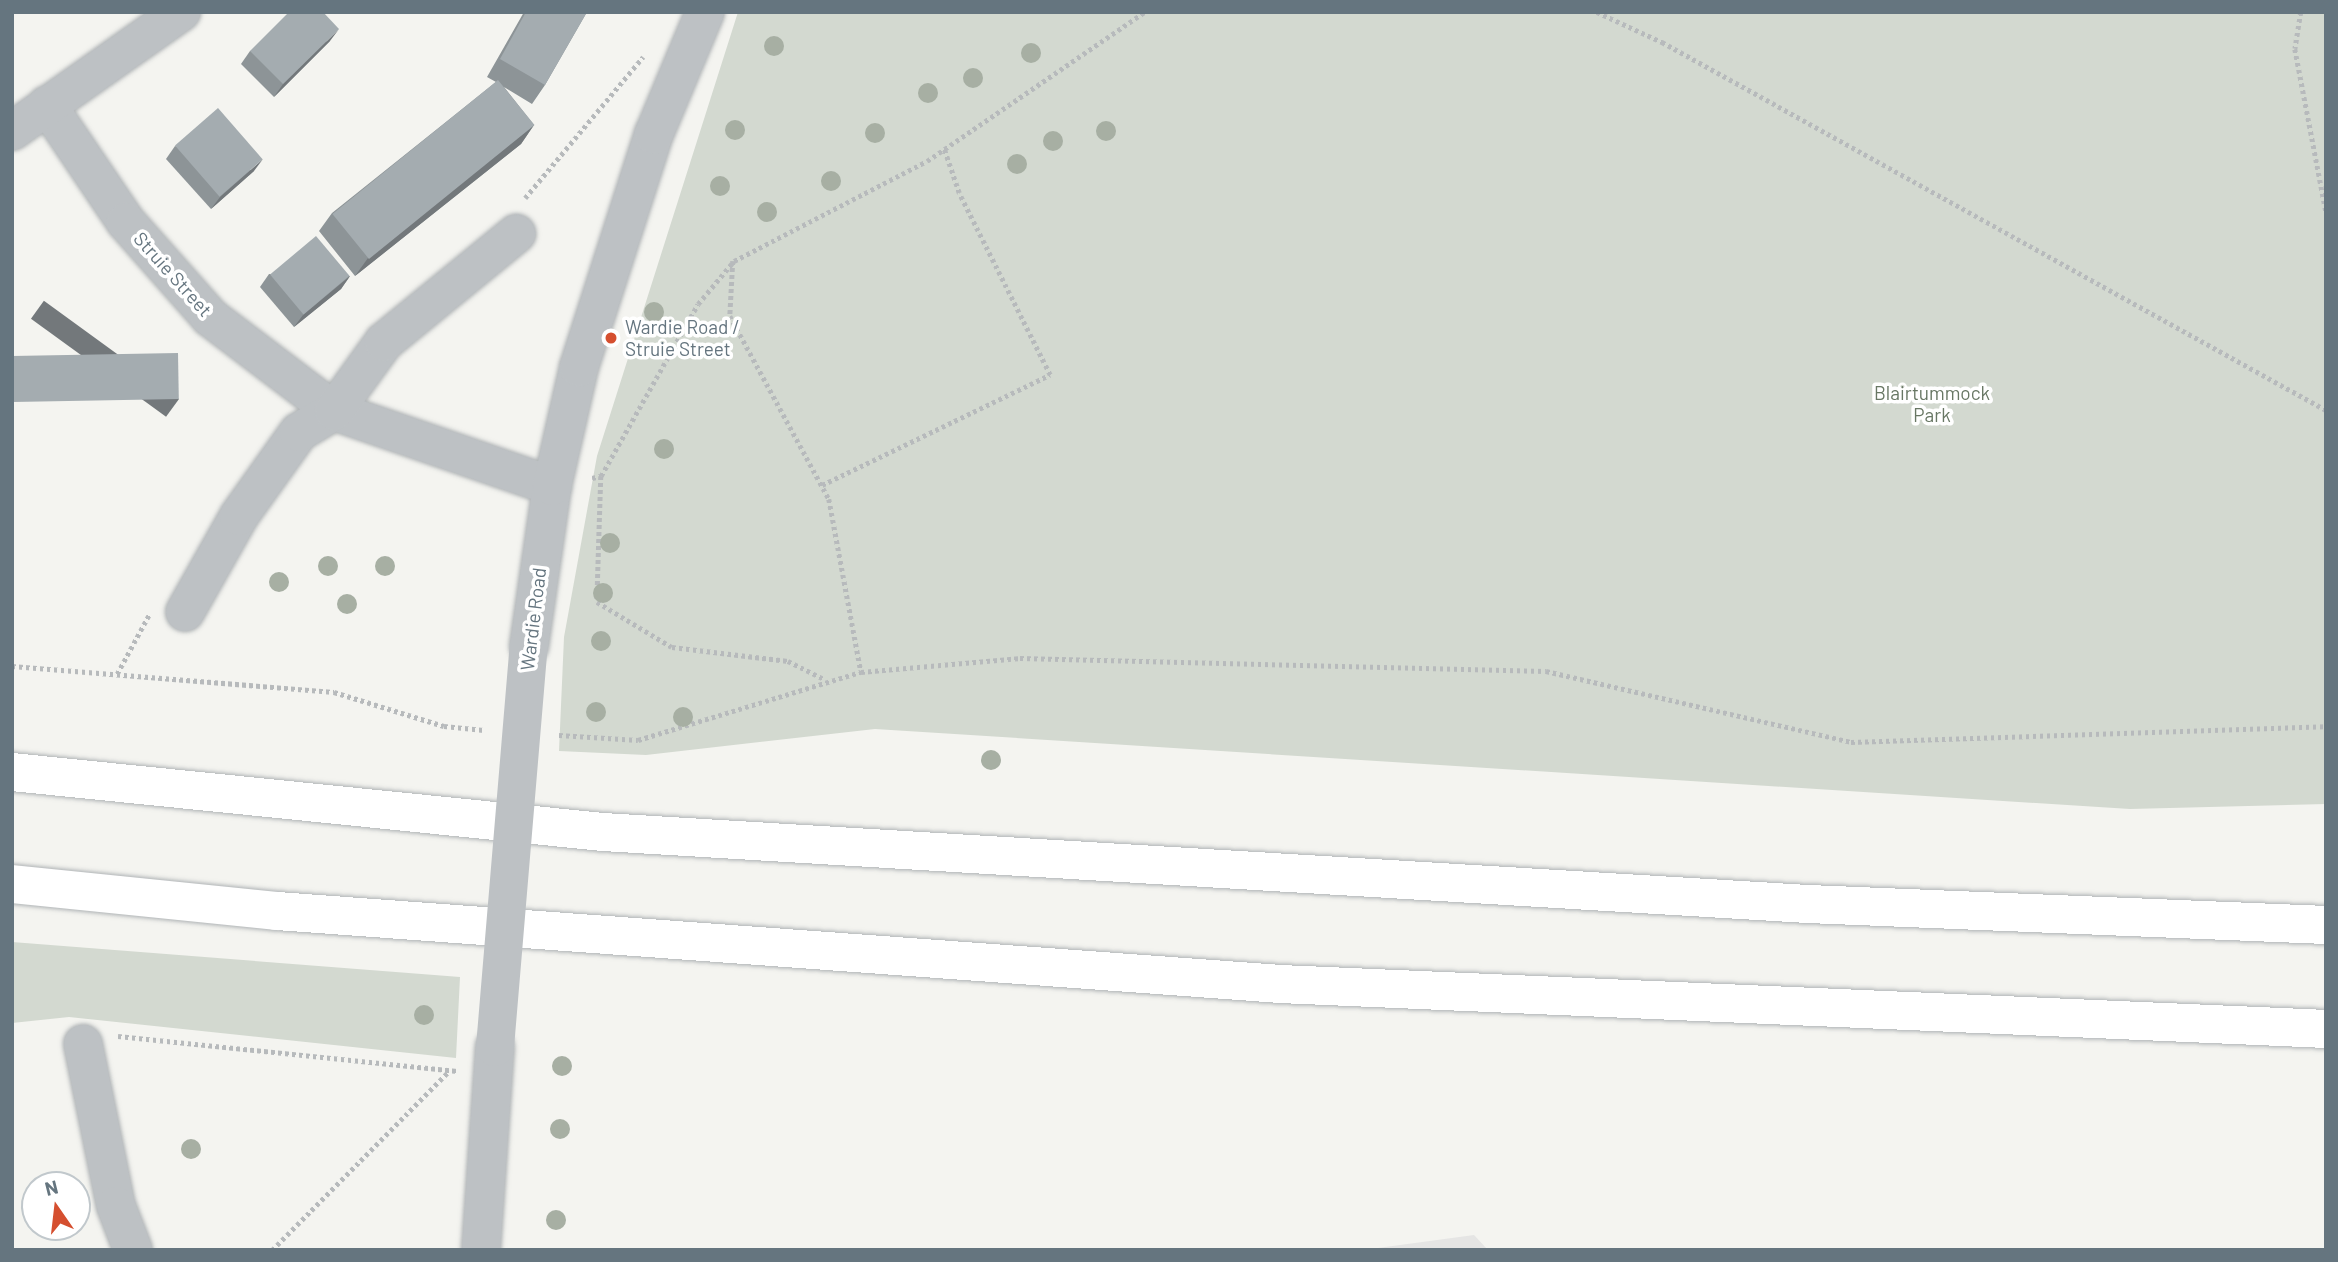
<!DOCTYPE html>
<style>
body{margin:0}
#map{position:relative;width:2338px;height:1262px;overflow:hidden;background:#f4f4f0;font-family:Barlow,sans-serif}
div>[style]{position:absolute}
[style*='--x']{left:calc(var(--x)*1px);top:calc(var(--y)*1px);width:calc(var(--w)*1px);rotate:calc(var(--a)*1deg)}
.built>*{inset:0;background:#e5e5e4}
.green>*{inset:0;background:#d3d9d0}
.path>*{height:4.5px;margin-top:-2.25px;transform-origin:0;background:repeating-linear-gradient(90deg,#b7babc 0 3.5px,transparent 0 7px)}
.roads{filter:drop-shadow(0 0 2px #b0b4b6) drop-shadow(0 0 2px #b0b4b6)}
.minor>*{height:38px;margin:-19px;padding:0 19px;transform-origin:19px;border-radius:19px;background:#bdc1c4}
.highway>*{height:38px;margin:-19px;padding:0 19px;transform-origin:19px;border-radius:19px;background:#fff}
.minor-bridge>*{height:38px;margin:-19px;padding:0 19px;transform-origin:19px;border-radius:19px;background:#bdc1c4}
.trees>*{width:20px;height:20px;margin:-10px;border-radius:50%;background:#a7afa3}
.wall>*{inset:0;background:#8d9497}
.shaded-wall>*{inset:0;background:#73787b;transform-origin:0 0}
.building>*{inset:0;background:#a4acb0;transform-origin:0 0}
.dots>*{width:19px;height:19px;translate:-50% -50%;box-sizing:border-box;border:4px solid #fff;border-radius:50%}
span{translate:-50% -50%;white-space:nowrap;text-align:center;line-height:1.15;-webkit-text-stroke:7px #fff;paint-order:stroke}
.street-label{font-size:19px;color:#65757f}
.poi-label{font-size:19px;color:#65757f}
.left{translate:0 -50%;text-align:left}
.park-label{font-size:19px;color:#687764}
.frame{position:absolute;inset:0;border:14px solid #65757f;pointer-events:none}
.north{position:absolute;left:21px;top:1171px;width:70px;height:70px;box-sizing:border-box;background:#fff;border:2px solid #c1c8cc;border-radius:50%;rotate:346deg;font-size:19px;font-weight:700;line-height:28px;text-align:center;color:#65757f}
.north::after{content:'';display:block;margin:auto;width:24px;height:32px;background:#d54f2f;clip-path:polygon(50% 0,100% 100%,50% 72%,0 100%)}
</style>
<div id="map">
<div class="built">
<div style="clip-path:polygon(1474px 1235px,1488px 1250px,1363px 1250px)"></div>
</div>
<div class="green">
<div style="clip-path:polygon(738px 12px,2326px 12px,2326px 804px,2130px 809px,875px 729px,646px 755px,559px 751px,564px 637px,597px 456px)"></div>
<div style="clip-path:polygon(12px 942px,460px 977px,456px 1058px,69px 1017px,12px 1023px)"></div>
</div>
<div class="path">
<div style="--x:1597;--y:12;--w:72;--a:24.8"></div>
<div style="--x:1662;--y:42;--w:759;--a:29"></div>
<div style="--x:2301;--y:12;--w:37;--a:99"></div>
<div style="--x:2295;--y:49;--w:165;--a:79.2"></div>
<div style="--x:525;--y:198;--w:184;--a:-50.1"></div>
<div style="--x:733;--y:261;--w:55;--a:93.1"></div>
<div style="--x:730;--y:316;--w:208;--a:61.6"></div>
<div style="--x:829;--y:499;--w:176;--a:79.5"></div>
<div style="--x:601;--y:476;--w:126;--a:91.8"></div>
<div style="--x:597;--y:602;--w:87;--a:31"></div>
<div style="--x:672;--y:647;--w:117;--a:6.9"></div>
<div style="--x:788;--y:661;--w:40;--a:26.6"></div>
<div style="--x:592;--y:478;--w:9;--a:-13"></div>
<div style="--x:601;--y:476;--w:197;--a:-60.6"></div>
<div style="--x:698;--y:304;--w:56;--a:-50.1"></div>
<div style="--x:734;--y:261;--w:217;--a:-27.4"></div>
<div style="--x:927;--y:161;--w:264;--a:-34.4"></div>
<div style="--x:822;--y:485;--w:253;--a:-25.8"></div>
<div style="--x:1050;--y:375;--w:203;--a:-116.6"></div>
<div style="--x:959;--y:193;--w:46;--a:-108.8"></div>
<div style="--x:12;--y:666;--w:323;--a:4.6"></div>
<div style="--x:334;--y:692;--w:115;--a:17.2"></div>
<div style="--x:444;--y:726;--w:40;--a:5.7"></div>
<div style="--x:117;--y:674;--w:69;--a:-61.6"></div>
<div style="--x:559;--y:735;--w:79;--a:3.6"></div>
<div style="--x:638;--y:740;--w:233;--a:-17"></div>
<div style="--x:861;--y:672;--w:160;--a:-5"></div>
<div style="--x:1020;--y:658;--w:526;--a:1.42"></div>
<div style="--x:1546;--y:671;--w:313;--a:13.1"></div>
<div style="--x:1851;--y:742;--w:475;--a:-1.9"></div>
<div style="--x:118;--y:1036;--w:341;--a:5.9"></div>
<div style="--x:272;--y:1250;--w:252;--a:-45.3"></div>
</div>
<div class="roads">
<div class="minor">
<div style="--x:47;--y:105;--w:141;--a:56"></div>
<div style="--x:126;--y:222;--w:127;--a:48.5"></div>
<div style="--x:210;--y:317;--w:156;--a:37.2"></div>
<div style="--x:334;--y:411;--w:231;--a:19"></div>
<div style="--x:12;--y:131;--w:207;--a:-35.2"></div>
<div style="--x:185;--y:612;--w:110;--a:-60.6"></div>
<div style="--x:239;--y:516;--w:103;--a:-54.5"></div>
<div style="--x:299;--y:432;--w:41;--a:-31"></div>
<div style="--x:334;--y:411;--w:85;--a:-54.1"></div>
<div style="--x:384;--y:342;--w:171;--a:-39.3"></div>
<div style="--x:529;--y:646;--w:162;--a:-81.8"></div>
<div style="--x:552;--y:486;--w:122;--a:-77.2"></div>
<div style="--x:579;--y:367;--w:245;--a:-72.2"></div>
<div style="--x:654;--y:134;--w:132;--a:-67.3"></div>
<div style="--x:83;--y:1044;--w:165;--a:78.5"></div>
<div style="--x:116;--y:1206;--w:47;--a:68.9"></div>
<div style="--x:481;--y:1250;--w:203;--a:-86.1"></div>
</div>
<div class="highway">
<div style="--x:12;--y:772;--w:594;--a:5.8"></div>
<div style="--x:603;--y:832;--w:1207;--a:3.42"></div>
<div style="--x:1808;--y:904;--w:518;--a:2.32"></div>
<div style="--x:12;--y:884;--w:266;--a:5.8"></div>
<div style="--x:277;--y:911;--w:1006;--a:4.16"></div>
<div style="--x:1280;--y:984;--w:1047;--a:2.46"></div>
</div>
</div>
<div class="minor-bridge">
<div style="--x:495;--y:1047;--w:402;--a:-85.2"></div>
</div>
<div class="trees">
<div style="left:774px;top:46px"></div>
<div style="left:1031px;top:53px"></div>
<div style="left:973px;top:78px"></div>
<div style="left:928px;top:93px"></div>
<div style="left:735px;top:130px"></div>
<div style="left:1106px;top:131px"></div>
<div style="left:875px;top:133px"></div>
<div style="left:1053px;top:141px"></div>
<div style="left:1017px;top:164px"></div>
<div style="left:831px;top:181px"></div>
<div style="left:720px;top:186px"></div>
<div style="left:767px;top:212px"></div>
<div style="left:654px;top:312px"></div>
<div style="left:664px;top:449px"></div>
<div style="left:610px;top:543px"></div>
<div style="left:328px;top:566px"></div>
<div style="left:385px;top:566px"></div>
<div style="left:279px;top:582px"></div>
<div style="left:603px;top:593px"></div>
<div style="left:347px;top:604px"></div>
<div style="left:601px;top:641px"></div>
<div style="left:596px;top:712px"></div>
<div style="left:683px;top:717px"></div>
<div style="left:991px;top:760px"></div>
<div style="left:424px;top:1015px"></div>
<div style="left:562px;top:1066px"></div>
<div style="left:560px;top:1129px"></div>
<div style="left:191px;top:1149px"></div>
<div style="left:556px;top:1220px"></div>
</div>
<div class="wall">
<div style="clip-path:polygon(524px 12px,587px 12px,545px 85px,532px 104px,504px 87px,534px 125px,521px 144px,355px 276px,319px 231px,332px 213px,496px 82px,487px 77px)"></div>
<div style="clip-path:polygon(330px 41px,274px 97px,241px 64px,250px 51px)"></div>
<div style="clip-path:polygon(175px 146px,254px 171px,211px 209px,166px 159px)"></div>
<div style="clip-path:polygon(269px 274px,350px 276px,341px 289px,294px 327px,260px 287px)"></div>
</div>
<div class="shaded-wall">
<div style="clip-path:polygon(339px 29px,330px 41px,274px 97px,283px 84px)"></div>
<div style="clip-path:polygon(534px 125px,521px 144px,355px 276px,368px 258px)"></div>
<div style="clip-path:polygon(263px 159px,254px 171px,211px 209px,220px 197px)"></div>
<div style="clip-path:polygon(350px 276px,341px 289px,294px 327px,303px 315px)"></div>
<div style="left:179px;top:399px;width:22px;height:167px;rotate:126deg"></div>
</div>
<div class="building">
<div style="clip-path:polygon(289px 12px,323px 12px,339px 29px,283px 84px,250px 51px)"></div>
<div style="clip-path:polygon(526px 12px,587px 12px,545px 85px,500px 59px)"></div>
<div style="left:498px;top:80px;width:58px;height:213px;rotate:51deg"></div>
<div style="left:218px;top:108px;width:68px;height:57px;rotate:49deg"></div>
<div style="left:316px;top:236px;width:52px;height:60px;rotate:50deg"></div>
<div style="left:178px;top:353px;width:46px;height:166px;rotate:89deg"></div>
</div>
<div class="dots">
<div style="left:611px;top:338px;background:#d54f2f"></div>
</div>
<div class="street-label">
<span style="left:173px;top:274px;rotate:48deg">Struie Street</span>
<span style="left:533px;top:619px;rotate:-83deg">Wardie Road</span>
</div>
<div class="poi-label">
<span class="left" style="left:625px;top:338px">Wardie Road /<br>Struie Street</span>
</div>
<div class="park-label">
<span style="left:1932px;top:404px">Blairtummock<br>Park</span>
</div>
<div class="frame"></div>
<div class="north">N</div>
</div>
